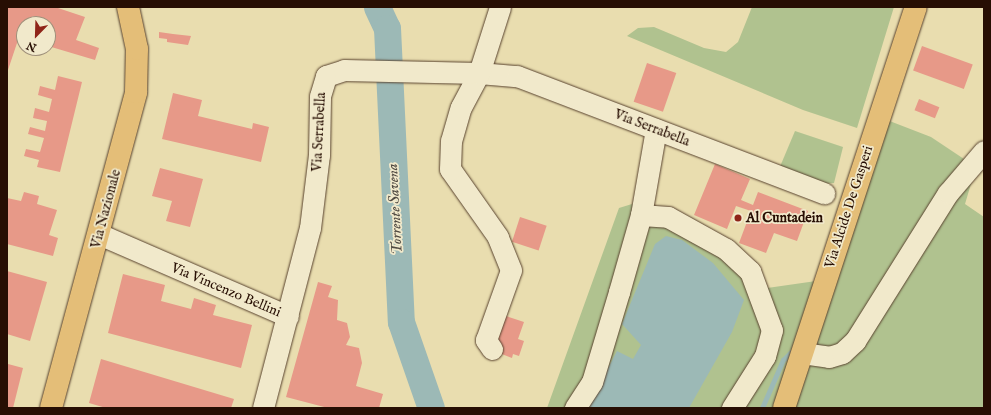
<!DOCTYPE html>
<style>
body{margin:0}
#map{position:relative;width:991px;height:415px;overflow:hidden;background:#e9ddaf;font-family:"IM FELL English",serif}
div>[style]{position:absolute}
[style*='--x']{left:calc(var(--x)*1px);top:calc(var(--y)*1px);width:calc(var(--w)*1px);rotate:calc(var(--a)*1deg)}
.green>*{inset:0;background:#b0c28f}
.water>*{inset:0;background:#9cb9b6}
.stream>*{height:4.5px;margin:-2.25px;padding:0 2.25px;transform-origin:2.25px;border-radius:2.25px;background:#9cb9b6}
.river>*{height:27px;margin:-13.5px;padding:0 13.5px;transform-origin:13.5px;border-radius:13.5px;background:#9cb9b6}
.building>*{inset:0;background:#e79988;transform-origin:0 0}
.roads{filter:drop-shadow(0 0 1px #58422e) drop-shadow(0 0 1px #58422e)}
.minor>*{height:21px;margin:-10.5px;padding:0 10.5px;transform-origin:10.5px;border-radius:10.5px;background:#f1e9cb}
.major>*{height:22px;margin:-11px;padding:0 11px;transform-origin:11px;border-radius:11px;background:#e4be78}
.dots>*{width:11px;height:11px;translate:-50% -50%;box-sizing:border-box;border:2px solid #f1e9cb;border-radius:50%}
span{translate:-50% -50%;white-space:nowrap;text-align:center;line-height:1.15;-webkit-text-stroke:3.5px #f1e9cb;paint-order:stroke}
.street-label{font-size:14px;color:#270e03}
.poi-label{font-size:14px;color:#270e03;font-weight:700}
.left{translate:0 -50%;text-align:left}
.water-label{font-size:15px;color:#504a42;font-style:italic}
.frame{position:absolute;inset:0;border:8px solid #270e03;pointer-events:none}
.north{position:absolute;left:16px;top:16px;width:40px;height:40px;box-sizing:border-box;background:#f1e9cb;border:1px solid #a0917b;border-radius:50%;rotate:203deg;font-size:11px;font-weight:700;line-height:16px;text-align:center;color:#270e03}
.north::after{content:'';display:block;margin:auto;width:14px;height:18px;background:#8f2418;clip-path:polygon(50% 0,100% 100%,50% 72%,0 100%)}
</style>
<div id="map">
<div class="green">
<div style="clip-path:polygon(752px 7px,894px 7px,857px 128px,803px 110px,627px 36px,638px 28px,654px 27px,704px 48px,726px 52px,738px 42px)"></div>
<div style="clip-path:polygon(887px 120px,931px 137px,976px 167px,965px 204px,984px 217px,984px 408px,547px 408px,619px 208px,645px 200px,714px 248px,761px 289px,830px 279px)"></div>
<div style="clip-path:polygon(795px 131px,843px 147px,834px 183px,818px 184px,779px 169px)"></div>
</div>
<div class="water">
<div style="clip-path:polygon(666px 236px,682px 240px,713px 263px,744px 300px,732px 332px,689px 408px,587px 408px,617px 351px,633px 359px,641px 345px,622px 324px,655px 244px)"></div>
</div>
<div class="stream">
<div style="--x:762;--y:408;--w:52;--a:-66.4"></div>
<div style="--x:783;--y:360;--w:11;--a:-45"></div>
</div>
<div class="river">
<div style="--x:377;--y:7;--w:23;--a:65"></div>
<div style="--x:387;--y:28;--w:294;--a:87.3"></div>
<div style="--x:401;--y:322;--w:91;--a:70.8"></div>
</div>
<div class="building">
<div style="clip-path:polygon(7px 7px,55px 7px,85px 17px,76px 40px,99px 48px,95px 60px,48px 46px,48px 24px,24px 24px,24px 39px,19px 37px,7px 73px)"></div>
<div style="clip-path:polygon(159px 32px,173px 34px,191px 36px,188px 45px,167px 42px,167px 39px,159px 38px)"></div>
<div style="left:922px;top:46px;width:54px;height:26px;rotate:20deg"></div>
<div style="left:647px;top:63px;width:31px;height:41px;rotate:19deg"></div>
<div style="clip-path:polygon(58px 76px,82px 82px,60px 172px,37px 167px,39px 160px,24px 156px,26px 149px,40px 152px,44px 138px,28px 134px,30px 127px,45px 131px,47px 121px,33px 118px,35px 108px,49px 112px,52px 99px,38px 95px,40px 86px,55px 90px)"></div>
<div style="clip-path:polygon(173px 93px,202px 100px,198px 116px,252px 129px,253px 123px,269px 127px,261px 162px,162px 139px)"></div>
<div style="left:919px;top:99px;width:22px;height:12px;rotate:22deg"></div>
<div style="clip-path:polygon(715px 164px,750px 179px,741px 200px,753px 205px,758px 192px,808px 211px,797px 241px,774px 233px,766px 253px,739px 243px,751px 211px,736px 206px,727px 229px,694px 215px)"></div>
<div style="clip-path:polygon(160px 168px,203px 179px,190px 227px,166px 221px,172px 201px,152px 196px)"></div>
<div style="clip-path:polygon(24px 192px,39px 196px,37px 204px,57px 210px,49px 235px,58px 238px,53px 256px,7px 244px,7px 198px,21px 201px)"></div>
<div style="left:520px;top:217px;width:28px;height:26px;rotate:18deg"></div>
<div style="clip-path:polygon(7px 271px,47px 282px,30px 341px,7px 334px)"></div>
<div style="clip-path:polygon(123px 274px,165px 285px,161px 301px,191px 309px,194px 298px,216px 305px,213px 315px,252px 325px,241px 368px,108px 333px)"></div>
<div style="clip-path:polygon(318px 282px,332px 286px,328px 297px,338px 300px,337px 320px,347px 323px,350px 337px,346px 345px,359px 348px,362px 363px,356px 386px,383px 394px,379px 408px,328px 408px,286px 397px)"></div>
<div style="clip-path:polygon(506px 316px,524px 322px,518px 339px,524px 341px,519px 356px,513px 354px,512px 358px,494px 351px)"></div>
<div style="clip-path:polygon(101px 359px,234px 399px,231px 408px,106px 408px,89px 403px)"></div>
<div style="clip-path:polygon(8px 364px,23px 368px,13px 408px,7px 408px)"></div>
</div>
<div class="roads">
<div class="minor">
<div style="--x:641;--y:215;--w:27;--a:4"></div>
<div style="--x:668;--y:217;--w:66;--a:28.9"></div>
<div style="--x:726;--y:249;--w:33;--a:43"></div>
<div style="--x:750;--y:271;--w:63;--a:69.6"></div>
<div style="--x:772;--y:330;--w:27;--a:105"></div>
<div style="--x:765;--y:356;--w:62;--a:122.4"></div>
<div style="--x:99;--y:234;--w:206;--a:23.5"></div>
<div style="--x:492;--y:349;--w:11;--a:-124"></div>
<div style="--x:486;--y:340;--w:74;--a:-70.3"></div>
<div style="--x:511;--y:270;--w:35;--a:-112"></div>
<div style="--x:498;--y:237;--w:83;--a:-125.2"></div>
<div style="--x:450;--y:169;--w:28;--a:-88"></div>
<div style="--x:451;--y:141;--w:35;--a:-74"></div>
<div style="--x:461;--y:107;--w:38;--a:-62"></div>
<div style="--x:479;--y:73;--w:38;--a:5"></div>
<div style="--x:517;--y:76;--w:329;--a:20.9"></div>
<div style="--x:802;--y:353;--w:27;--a:8"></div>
<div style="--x:829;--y:357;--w:14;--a:-17"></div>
<div style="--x:842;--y:353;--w:18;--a:-43"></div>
<div style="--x:855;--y:341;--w:175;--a:-57.9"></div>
<div style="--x:948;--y:193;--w:55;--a:-49.4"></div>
<div style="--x:263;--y:408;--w:186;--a:-75.4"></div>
<div style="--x:310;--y:228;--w:74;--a:-83"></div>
<div style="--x:319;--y:155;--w:59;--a:-89"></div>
<div style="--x:320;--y:96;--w:21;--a:-73"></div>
<div style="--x:326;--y:76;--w:19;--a:-18"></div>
<div style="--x:344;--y:70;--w:135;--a:1.3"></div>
<div style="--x:479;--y:73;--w:69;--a:-72.3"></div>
<div style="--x:575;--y:408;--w:31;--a:-57"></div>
<div style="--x:592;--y:382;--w:94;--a:-73.3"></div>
<div style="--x:619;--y:292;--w:80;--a:-74.1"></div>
<div style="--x:641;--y:215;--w:87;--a:-80.1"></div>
</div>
<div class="major">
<div style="--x:51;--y:408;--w:327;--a:-74.9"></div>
<div style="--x:136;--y:92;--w:43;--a:-88.7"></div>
<div style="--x:137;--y:49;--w:43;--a:-102.1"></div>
<div style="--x:784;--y:408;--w:422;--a:-71.8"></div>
</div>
</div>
<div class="dots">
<div style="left:738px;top:218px;background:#8f2418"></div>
</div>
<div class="street-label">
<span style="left:652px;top:128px;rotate:21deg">Via Serrabella</span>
<span style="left:319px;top:132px;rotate:-87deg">Via Serrabella</span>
<span style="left:849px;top:207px;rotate:-72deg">Via Alcide De Gasperi</span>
<span style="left:106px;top:209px;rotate:-75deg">Via Nazionale</span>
<span style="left:226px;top:290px;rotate:23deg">Via Vincenzo Bellini</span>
</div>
<div class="poi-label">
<span class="left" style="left:746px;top:218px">Al Cuntadein</span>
</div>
<div class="water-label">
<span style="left:395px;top:209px;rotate:-93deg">Torrente Savena</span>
</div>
<div class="frame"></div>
<div class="north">N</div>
</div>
